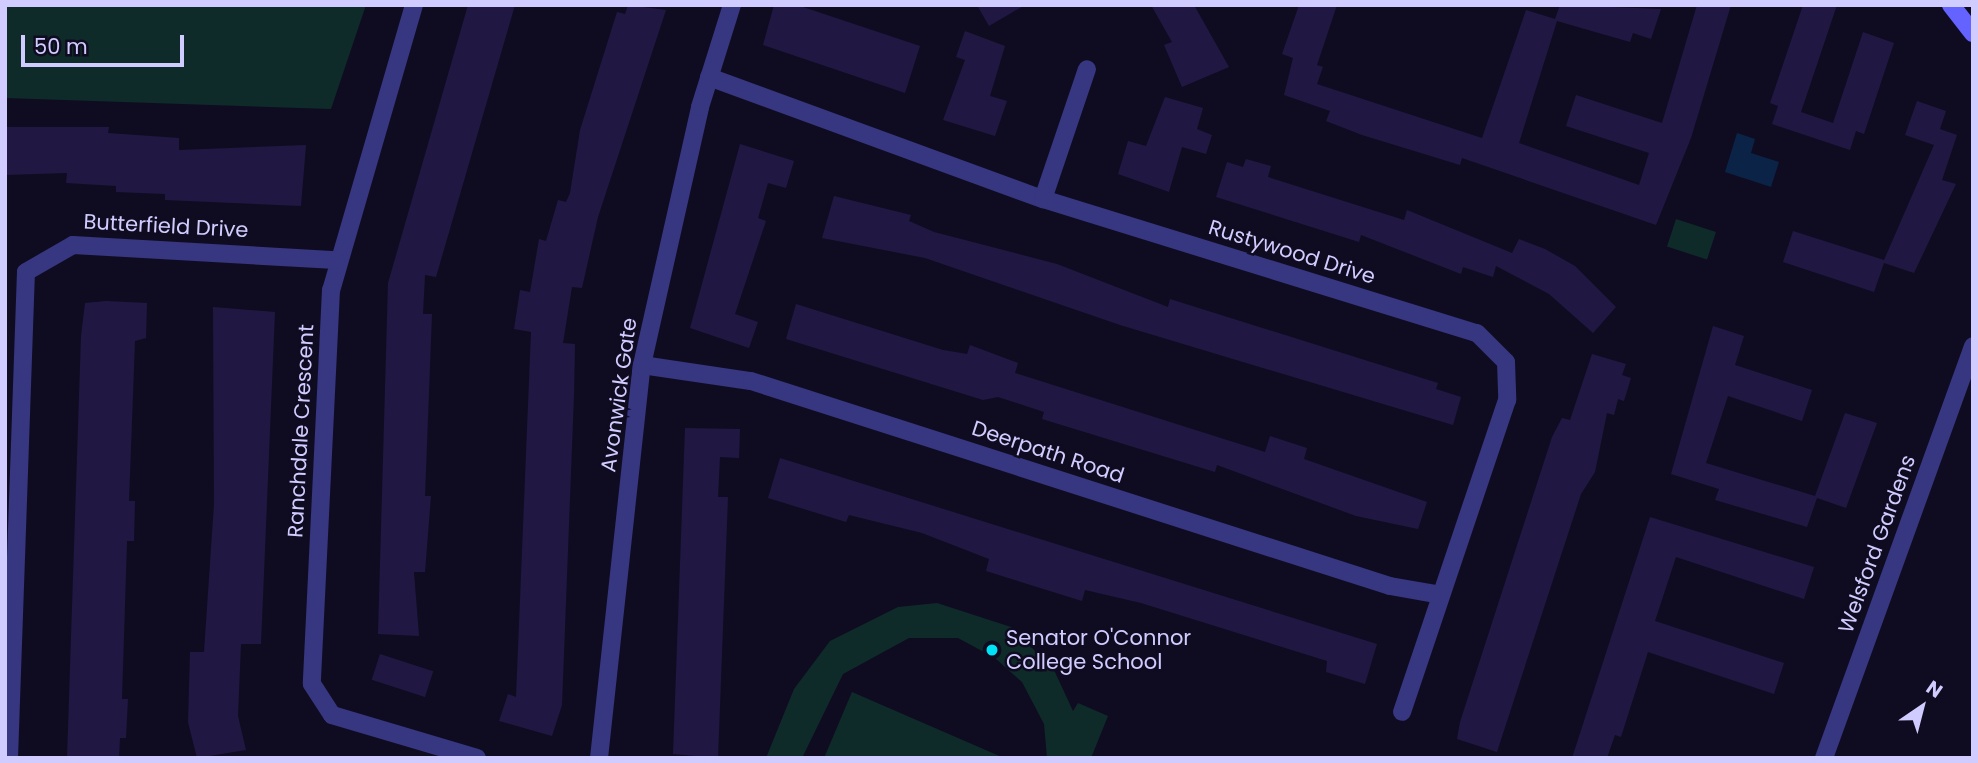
<!DOCTYPE html>
<style>
body{margin:0}
#map{position:relative;width:1978px;height:763px;overflow:hidden;background:#0f0c21;font-family:Poppins,sans-serif}
div>[style]{position:absolute}
[style*='--x']{left:calc(var(--x)*1px);top:calc(var(--y)*1px);width:calc(var(--w)*1px);rotate:calc(var(--a)*1deg)}
.green>*{inset:0;background:#0f2b29;transform-origin:0 0}
.water>*{inset:0;background:#0b2346}
.building>*{inset:0;background:#201842;transform-origin:0 0}
.street>*{height:18px;margin:-9px;padding:0 9px;transform-origin:9px;border-radius:9px;background:#373681}
.secondary>*{height:18px;margin:-9px;padding:0 9px;transform-origin:9px;border-radius:9px;background:#6463ff}
.dots>*{width:19px;height:19px;translate:-50% -50%;box-sizing:border-box;border:4px solid #0f0c21;border-radius:50%}
span{translate:-50% -50%;white-space:nowrap;text-align:center;line-height:1.15;-webkit-text-stroke:5px #0f0c21;paint-order:stroke}
.street-label{font-size:21px;color:#d1ccff}
.poi-label{font-size:21px;color:#d1ccff}
.left{translate:0 -50%;text-align:left}
.frame{position:absolute;inset:0;border:7px solid #d1ccff;pointer-events:none}
.north{position:absolute;left:1887px;top:672px;width:70px;height:70px;-webkit-text-stroke:5px #0f0c21;paint-order:stroke;rotate:35deg;font-size:19px;font-weight:700;line-height:28px;text-align:center;color:#d1ccff}
.north::after{content:'';display:block;margin:auto;width:24px;height:32px;background:#d1ccff;clip-path:polygon(50% 0,100% 100%,50% 72%,0 100%)}
.scale{position:absolute;left:21px;top:35px;width:163px;height:32px;box-sizing:border-box;border:4px solid #d1ccff;border-top:0;padding-left:9px;font-size:21px;line-height:24px;white-space:nowrap;color:#d1ccff;-webkit-text-stroke:5px #0f0c21;paint-order:stroke}
</style>
<div id="map">
<div class="green">
<div style="clip-path:polygon(5px 5px,366px 5px,331px 109px,5px 98px)"></div>
<div style="left:1676px;top:219px;width:42px;height:29px;rotate:18deg"></div>
<div style="clip-path:polygon(937px 603px,1011px 627px,1054px 670px,1073px 711px,1078px 703px,1108px 716px,1091px 758px,1047px 758px,1044px 724px,1022px 682px,995px 658px,958px 638px,909px 638px,843px 674px,802px 758px,766px 758px,794px 689px,830px 641px,898px 607px)"></div>
<div style="clip-path:polygon(852px 692px,1004px 758px,824px 758px)"></div>
</div>
<div class="water">
<div style="clip-path:polygon(1737px 133px,1755px 139px,1751px 153px,1779px 162px,1771px 187px,1725px 172px)"></div>
</div>
<div class="building">
<div style="clip-path:polygon(468px 5px,515px 5px,436px 277px,425px 275px,423px 314px,432px 314px,425px 496px,431px 496px,425px 572px,414px 572px,419px 636px,378px 634px,388px 283px)"></div>
<div style="clip-path:polygon(628px 5px,666px 10px,598px 217px,582px 288px,572px 287px,563px 343px,575px 344px,574px 395px,562px 705px,552px 736px,499px 721px,508px 694px,516px 697px,531px 332px,514px 329px,520px 290px,530px 292px,539px 239px,546px 241px,558px 200px,566px 202px,570px 193px,580px 130px,617px 12px,625px 14px)"></div>
<div style="clip-path:polygon(774px 5px,797px 5px,920px 46px,905px 93px,763px 45px)"></div>
<div style="clip-path:polygon(977px 5px,1025px 5px,989px 26px)"></div>
<div style="clip-path:polygon(1151px 5px,1194px 5px,1229px 67px,1182px 87px,1164px 45px,1172px 42px)"></div>
<div style="clip-path:polygon(1299px 5px,1337px 5px,1317px 65px,1323px 67px,1317px 84px,1482px 138px,1526px 10px,1555px 19px,1560px 5px,1661px 9px,1651px 39px,1633px 33px,1630px 42px,1557px 21px,1519px 143px,1639px 185px,1649px 153px,1566px 126px,1576px 95px,1662px 123px,1697px 5px,1731px 5px,1691px 138px,1656px 225px,1462px 158px,1460px 165px,1362px 135px,1326px 121px,1330px 111px,1284px 95px,1293px 58px,1282px 54px)"></div>
<div style="clip-path:polygon(1803px 5px,1837px 5px,1801px 112px,1833px 123px,1863px 32px,1894px 43px,1864px 134px,1856px 131px,1850px 150px,1772px 124px,1778px 106px,1770px 103px)"></div>
<div style="clip-path:polygon(965px 31px,1005px 46px,990px 96px,1007px 101px,995px 136px,943px 120px,965px 60px,956px 57px)"></div>
<div style="clip-path:polygon(1165px 97px,1203px 108px,1197px 129px,1212px 135px,1206px 154px,1182px 147px,1169px 192px,1118px 174px,1128px 141px,1146px 146px)"></div>
<div style="clip-path:polygon(1917px 101px,1946px 111px,1940px 129px,1957px 135px,1942px 180px,1956px 184px,1914px 273px,1884px 263px,1874px 292px,1783px 262px,1793px 231px,1884px 260px,1934px 145px,1905px 135px)"></div>
<div style="clip-path:polygon(5px 127px,109px 127px,108px 133px,179px 138px,179px 150px,306px 145px,301px 206px,165px 200px,165px 194px,116px 192px,116px 186px,66px 183px,67px 173px,5px 175px)"></div>
<div style="clip-path:polygon(740px 144px,794px 161px,786px 188px,768px 183px,758px 218px,766px 221px,735px 314px,758px 322px,749px 348px,690px 328px)"></div>
<div style="clip-path:polygon(1246px 159px,1271px 166px,1268px 177px,1404px 220px,1407px 210px,1512px 253px,1519px 239px,1545px 249px,1575px 266px,1616px 307px,1593px 333px,1549px 294px,1496px 266px,1493px 277px,1463px 267px,1461px 274px,1361px 235px,1359px 242px,1216px 197px,1227px 162px,1243px 167px)"></div>
<div style="clip-path:polygon(834px 196px,911px 215px,909px 221px,934px 232px,1057px 264px,1168px 307px,1170px 299px,1438px 383px,1436px 389px,1461px 397px,1453px 425px,1120px 325px,925px 258px,822px 238px)"></div>
<div style="clip-path:polygon(106px 301px,147px 303px,146px 338px,135px 341px,129px 501px,135px 501px,134px 541px,127px 541px,122px 699px,128px 699px,126px 738px,120px 738px,119px 758px,67px 758px,81px 336px,85px 303px)"></div>
<div style="clip-path:polygon(796px 304px,943px 350px,967px 354px,970px 345px,1018px 363px,1015px 373px,1265px 452px,1270px 436px,1307px 448px,1304px 459px,1427px 502px,1418px 529px,1356px 516px,1217px 465px,1215px 472px,1042px 419px,1044px 412px,998px 397px,983px 400px,786px 339px)"></div>
<div style="clip-path:polygon(213px 307px,275px 312px,261px 644px,241px 644px,238px 716px,246px 750px,197px 758px,188px 722px,190px 652px,204px 652px,214px 504px)"></div>
<div style="clip-path:polygon(1713px 326px,1744px 336px,1735px 365px,1812px 390px,1802px 421px,1728px 396px,1706px 463px,1815px 496px,1845px 413px,1877px 423px,1846px 508px,1817px 498px,1807px 527px,1715px 500px,1719px 489px,1671px 474px)"></div>
<div style="clip-path:polygon(1592px 354px,1626px 364px,1622px 375px,1631px 378px,1624px 401px,1618px 399px,1614px 415px,1607px 413px,1595px 472px,1581px 494px,1497px 752px,1457px 739px,1460px 722px,1552px 437px,1562px 418px,1570px 420px)"></div>
<div style="clip-path:polygon(685px 428px,740px 429px,739px 458px,720px 457px,718px 497px,728px 497px,718px 758px,673px 754px)"></div>
<div style="clip-path:polygon(780px 458px,1377px 644px,1365px 684px,1326px 672px,1327px 661px,1141px 603px,1085px 590px,1082px 601px,986px 571px,989px 559px,922px 533px,849px 515px,846px 522px,768px 498px)"></div>
<div style="clip-path:polygon(1650px 517px,1814px 567px,1804px 599px,1676px 557px,1655px 621px,1784px 663px,1774px 694px,1648px 652px,1621px 737px,1615px 735px,1607px 758px,1572px 758px)"></div>
<div style="left:380px;top:654px;width:56px;height:27px;rotate:18deg"></div>
</div>
<div class="street">
<div style="--x:414;--y:5;--w:297;--a:106.2"></div>
<div style="--x:331;--y:290;--w:394;--a:92.8"></div>
<div style="--x:312;--y:684;--w:37;--a:57"></div>
<div style="--x:332;--y:715;--w:151;--a:16.5"></div>
<div style="--x:709;--y:77;--w:356;--a:20.1"></div>
<div style="--x:1043;--y:199;--w:454;--a:17.2"></div>
<div style="--x:1477;--y:333;--w:41;--a:45"></div>
<div style="--x:1506;--y:362;--w:38;--a:88"></div>
<div style="--x:1507;--y:400;--w:329;--a:108.6"></div>
<div style="--x:1043;--y:199;--w:137;--a:-71.3"></div>
<div style="--x:642;--y:365;--w:110;--a:8.4"></div>
<div style="--x:751;--y:381;--w:671;--a:17.79"></div>
<div style="--x:1390;--y:586;--w:47;--a:9.9"></div>
<div style="--x:9;--y:758;--w:486;--a:-88"></div>
<div style="--x:26;--y:272;--w:54;--a:-29.9"></div>
<div style="--x:73;--y:245;--w:263;--a:3.3"></div>
<div style="--x:599;--y:758;--w:395;--a:-83.8"></div>
<div style="--x:642;--y:365;--w:264;--a:-77.3"></div>
<div style="--x:700;--y:107;--w:107;--a:-72.6"></div>
<div style="--x:1824;--y:758;--w:438;--a:-70.1"></div>
</div>
<div class="secondary">
<div style="--x:1951;--y:5;--w:36;--a:52"></div>
</div>
<div class="dots">
<div style="left:992px;top:650px;background:#00e3f7"></div>
</div>
<div class="street-label">
<span style="left:166px;top:226px;rotate:3deg">Butterfield Drive</span>
<span style="left:1292px;top:252px;rotate:17deg">Rustywood Drive</span>
<span style="left:619px;top:395px;rotate:-82deg">Avonwick Gate</span>
<span style="left:301px;top:431px;rotate:-87deg">Ranchdale Crescent</span>
<span style="left:1048px;top:452px;rotate:18deg">Deerpath Road</span>
<span style="left:1877px;top:544px;rotate:-70deg">Welsford Gardens</span>
</div>
<div class="poi-label">
<span class="left" style="left:1006px;top:650px">Senator O'Connor<br>College School</span>
</div>
<div class="frame"></div>
<div class="north">N</div>
<div class="scale">50 m</div>
</div>
